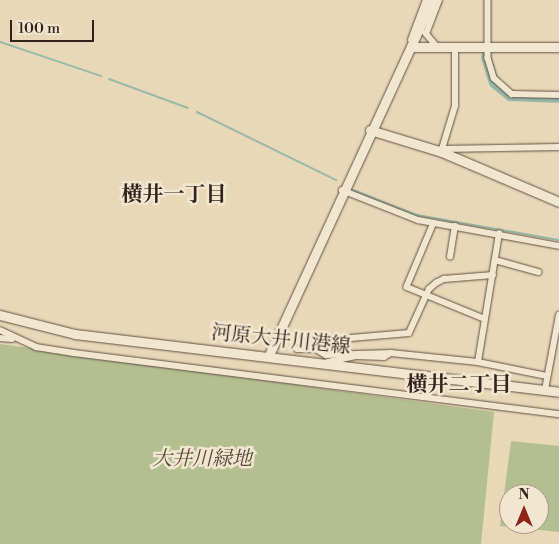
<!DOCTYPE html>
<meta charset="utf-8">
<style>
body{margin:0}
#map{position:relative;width:559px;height:544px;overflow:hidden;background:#e9d8b7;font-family:"Libre Bodoni","Noto Serif JP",serif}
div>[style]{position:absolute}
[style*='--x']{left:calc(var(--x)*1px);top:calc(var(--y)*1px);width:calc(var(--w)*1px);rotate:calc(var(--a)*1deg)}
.green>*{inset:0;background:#b3bf91}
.stream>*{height:2px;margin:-1px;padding:0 1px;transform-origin:1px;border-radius:1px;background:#98baaa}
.river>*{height:10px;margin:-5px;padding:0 5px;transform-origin:5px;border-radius:5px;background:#98baaa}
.roads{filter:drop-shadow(0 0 1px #615043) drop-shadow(0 0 1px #615043)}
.street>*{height:5.5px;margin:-2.75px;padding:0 2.75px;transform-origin:2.75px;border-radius:2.75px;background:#f1e6d0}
.secondary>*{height:9px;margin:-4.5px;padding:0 4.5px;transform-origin:4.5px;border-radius:4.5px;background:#f1e6d0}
span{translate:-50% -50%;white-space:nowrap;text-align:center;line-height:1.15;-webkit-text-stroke:5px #f1e6d0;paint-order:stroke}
.street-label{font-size:20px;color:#34231c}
.park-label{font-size:20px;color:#544a39;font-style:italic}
.neighbourhood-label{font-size:21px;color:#34231c;font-weight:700}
.north{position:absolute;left:499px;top:484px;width:50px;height:50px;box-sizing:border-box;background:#f1e6d0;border:1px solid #a59888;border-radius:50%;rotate:0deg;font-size:14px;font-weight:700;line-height:20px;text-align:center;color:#34231c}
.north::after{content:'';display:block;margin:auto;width:18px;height:22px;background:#8f2418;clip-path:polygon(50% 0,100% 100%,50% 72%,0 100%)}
.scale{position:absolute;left:10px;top:20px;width:84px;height:22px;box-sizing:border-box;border:2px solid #34231c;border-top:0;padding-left:6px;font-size:15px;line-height:18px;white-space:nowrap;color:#34231c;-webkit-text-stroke:4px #f1e6d0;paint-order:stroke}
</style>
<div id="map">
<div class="green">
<div style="clip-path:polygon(0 344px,494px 412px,481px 544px,0 544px)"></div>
<div style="clip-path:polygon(evenodd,511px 441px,559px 446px,559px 532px,500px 526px,511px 441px,509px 494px,539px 494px,539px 524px,509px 524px,509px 494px)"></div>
</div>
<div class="stream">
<div style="--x:0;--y:42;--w:107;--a:18.6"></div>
<div style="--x:109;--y:79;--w:84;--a:20.2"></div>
<div style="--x:197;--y:112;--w:155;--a:26.1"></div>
<div style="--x:353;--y:190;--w:69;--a:21.3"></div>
<div style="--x:417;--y:215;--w:144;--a:10"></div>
</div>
<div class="river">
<div style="--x:486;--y:57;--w:27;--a:73"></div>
<div style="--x:494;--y:83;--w:21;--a:39"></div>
<div style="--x:510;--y:96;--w:49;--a:2.3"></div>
</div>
<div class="roads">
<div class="street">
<div style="--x:488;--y:0;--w:58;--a:90"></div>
<div style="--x:488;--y:58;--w:21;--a:73"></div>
<div style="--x:494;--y:78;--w:24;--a:42"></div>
<div style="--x:512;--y:94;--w:47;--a:1.2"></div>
<div style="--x:411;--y:40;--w:43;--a:-69.4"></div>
<div style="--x:436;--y:46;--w:16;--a:-130"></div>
<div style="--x:426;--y:34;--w:36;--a:-69"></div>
<div style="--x:442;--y:149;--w:45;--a:-73.2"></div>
<div style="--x:455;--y:106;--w:58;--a:-90"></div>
<div style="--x:442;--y:152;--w:3;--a:-90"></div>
<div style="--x:442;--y:149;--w:117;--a:-1"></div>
<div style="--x:342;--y:190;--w:82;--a:21.5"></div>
<div style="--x:418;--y:220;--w:143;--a:10.4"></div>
<div style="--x:434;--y:223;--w:69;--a:112.9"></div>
<div style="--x:407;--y:287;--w:84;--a:22.3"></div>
<div style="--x:450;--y:257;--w:31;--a:-81"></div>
<div style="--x:495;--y:260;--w:45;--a:15.6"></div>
<div style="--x:0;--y:330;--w:40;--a:25"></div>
<div style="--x:36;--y:347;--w:38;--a:9"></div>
<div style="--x:74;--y:353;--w:489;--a:7.2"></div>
<div style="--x:0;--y:338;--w:12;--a:5"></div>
<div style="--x:351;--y:338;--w:58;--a:-4.9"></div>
<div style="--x:409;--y:333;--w:48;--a:-65.6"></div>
<div style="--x:429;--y:289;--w:9;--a:-41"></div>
<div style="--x:436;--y:283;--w:9;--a:-27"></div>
<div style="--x:444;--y:279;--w:49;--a:-4.7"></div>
<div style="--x:297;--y:349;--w:19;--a:0"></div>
<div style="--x:316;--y:349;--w:12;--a:31"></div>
<div style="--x:326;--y:355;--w:65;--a:-1.8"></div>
<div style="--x:328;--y:362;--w:29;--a:-12"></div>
<div style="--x:356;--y:356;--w:28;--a:2"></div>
<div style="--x:384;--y:357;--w:8;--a:-30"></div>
<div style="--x:391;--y:353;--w:87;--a:5.9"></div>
<div style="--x:478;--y:362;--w:70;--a:11.5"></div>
<div style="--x:478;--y:362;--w:130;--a:-80.7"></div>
<div style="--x:545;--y:390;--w:76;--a:-79.4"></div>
</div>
<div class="secondary">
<div style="--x:411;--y:47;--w:148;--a:0"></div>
<div style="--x:370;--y:130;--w:75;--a:17"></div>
<div style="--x:442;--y:152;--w:127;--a:23.1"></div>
<div style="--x:0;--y:315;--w:77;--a:14.2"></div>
<div style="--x:75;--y:334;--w:487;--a:6.8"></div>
<div style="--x:269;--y:355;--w:391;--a:-65.3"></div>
</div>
</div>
<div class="street-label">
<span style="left:281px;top:340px;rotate:6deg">河原大井川港線</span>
</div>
<div class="park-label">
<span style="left:202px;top:459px">大井川緑地</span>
</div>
<div class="neighbourhood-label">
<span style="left:174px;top:195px">横井一丁目</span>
<span style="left:459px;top:385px">横井二丁目</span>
</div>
<div class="north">N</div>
<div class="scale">100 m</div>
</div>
